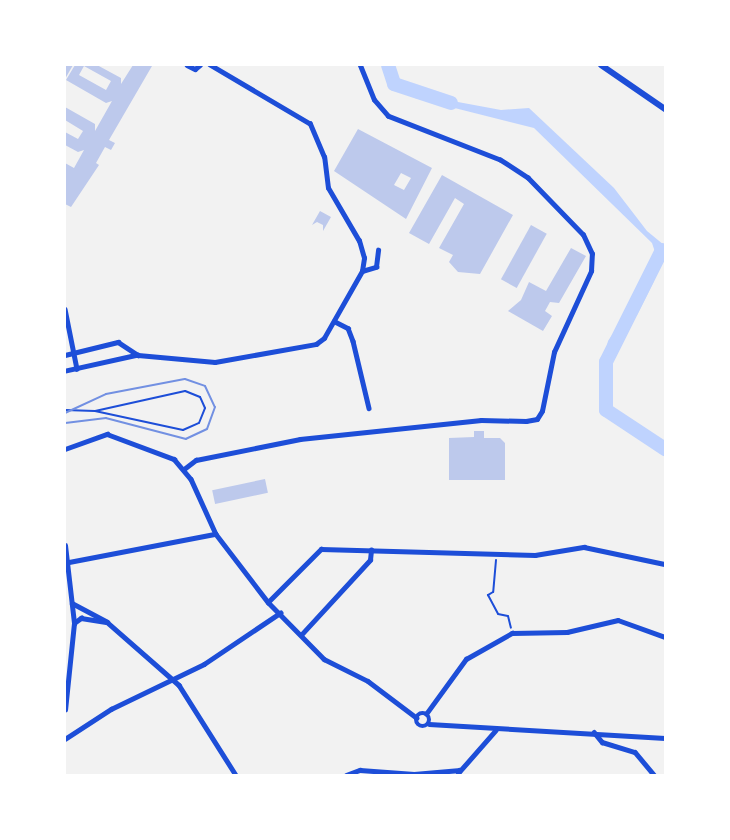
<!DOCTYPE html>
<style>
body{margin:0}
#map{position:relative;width:730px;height:840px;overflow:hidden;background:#f2f2f2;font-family:Spectral,serif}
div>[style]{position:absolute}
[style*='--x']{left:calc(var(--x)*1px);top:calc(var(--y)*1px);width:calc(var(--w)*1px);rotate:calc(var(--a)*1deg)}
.water>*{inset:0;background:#bfd3fe}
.river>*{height:14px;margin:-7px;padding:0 7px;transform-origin:7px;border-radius:7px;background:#bfd3fe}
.building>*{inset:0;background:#bdc9ec;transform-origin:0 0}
.path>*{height:2px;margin:-1px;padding:0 1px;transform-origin:1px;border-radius:1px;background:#1d4ed8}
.service>*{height:2px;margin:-1px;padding:0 1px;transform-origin:1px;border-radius:1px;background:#1d4ed8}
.minor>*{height:4.5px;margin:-2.25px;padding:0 2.25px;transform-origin:2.25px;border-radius:2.25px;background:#1d4ed8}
.minor>.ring{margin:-2.25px;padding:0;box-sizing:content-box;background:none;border:4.5px solid #1d4ed8;border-radius:50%}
.tertiary>*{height:5px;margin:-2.5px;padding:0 2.5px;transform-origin:2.5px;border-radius:2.5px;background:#1d4ed8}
.primary>*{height:6px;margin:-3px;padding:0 3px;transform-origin:3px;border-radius:3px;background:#1d4ed8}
.tram>*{height:2px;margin:-1px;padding:0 1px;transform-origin:1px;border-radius:1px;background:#7290e2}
span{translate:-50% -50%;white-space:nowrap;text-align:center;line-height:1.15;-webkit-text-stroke:5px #fff;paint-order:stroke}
.frame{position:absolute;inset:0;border:66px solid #fff;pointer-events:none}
</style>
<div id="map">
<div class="water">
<div style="clip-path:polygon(384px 65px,402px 83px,431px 97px,501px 110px,529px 108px,614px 188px,647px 231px,664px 245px,665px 255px,653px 283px,637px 315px,617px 336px,603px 378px,606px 395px,618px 415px,633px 429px,665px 445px,665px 452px,621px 426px,603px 407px,599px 387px,608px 341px,647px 284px,656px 255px,652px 243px,534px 128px,415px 98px,395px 86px)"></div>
</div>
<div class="river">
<div style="--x:388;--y:65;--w:20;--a:72"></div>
<div style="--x:394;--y:84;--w:60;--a:18.4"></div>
<div style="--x:662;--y:250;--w:125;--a:116.6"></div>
<div style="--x:606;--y:362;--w:48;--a:90"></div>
<div style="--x:606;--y:410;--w:71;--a:33.5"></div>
</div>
<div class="building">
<div style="clip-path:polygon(65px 65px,73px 65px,65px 79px)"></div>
<div style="clip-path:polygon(evenodd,75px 65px,97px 65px,121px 78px,121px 84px,133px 65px,152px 66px,109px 140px,115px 143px,111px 150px,105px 147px,96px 163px,99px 165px,71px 207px,65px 204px,65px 163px,74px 168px,84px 150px,78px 152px,65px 145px,65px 132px,78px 139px,83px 131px,65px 120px,65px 107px,95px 124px,95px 131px,112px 101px,106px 103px,66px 80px,75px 65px,84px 66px,111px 81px,106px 90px,79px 75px,84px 66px)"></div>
<div style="clip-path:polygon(evenodd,358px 129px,432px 168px,406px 219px,334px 171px,358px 129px,401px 173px,411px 178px,404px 190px,394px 185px,401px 173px)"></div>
<div style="clip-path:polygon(442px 175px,513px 215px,480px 274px,458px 272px,449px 262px,453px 255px,439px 248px,464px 204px,455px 198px,429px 244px,409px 233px)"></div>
<div style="clip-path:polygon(320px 211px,331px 217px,323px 231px,323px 225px,317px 222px,312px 225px)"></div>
<div style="left:531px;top:225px;width:18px;height:62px;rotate:29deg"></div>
<div style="clip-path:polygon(571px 248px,586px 256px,559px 303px,550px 302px,545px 311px,552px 316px,543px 331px,508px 311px,521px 300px,529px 282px,546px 291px)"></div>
<div style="clip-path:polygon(474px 431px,484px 431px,484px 438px,500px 438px,505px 443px,505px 480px,449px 480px,449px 438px,474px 437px)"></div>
<div style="left:265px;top:479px;width:14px;height:54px;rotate:78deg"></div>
</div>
<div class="path">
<div style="--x:496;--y:560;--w:32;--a:95"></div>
<div style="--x:493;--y:592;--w:6;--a:149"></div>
<div style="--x:488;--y:595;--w:21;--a:62"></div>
<div style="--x:498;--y:614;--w:10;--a:11"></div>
<div style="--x:508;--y:616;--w:12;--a:76"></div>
</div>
<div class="service">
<div style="--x:65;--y:410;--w:30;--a:2"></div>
<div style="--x:95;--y:411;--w:90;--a:12.2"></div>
<div style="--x:183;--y:430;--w:17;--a:-24"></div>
<div style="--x:199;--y:423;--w:16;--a:-68"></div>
<div style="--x:205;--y:408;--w:12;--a:-114"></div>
<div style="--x:200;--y:397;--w:16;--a:-158"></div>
<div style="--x:185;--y:391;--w:92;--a:167.5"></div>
</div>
<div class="minor">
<div style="--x:187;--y:65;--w:9;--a:27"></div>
<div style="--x:195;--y:69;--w:6;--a:-39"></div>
<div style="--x:362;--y:271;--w:15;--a:-16"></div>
<div style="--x:376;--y:267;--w:17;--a:-83"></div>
<div style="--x:65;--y:309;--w:61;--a:78.7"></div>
<div style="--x:334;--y:321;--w:16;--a:27"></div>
<div style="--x:348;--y:328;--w:14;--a:69"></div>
<div style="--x:353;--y:341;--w:69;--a:76.6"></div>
<div style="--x:65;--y:355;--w:55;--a:-13.8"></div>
<div style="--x:118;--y:342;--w:24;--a:33"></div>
<div style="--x:138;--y:355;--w:74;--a:167.5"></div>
<div style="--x:138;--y:355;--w:77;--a:5.2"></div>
<div style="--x:215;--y:362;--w:103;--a:-10.1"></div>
<div style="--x:316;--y:344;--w:10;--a:-37"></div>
<div style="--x:324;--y:338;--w:77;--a:-60.4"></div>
<div style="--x:362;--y:271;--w:13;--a:-81"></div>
<div style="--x:364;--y:258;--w:18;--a:-106"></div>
<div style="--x:359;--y:241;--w:61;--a:-120.3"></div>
<div style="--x:328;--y:188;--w:31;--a:-97"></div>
<div style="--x:324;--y:157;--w:36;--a:-113"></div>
<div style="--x:310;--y:124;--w:116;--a:-149.5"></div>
<div style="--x:65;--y:449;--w:45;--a:-19.7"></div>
<div style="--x:107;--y:434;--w:72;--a:20.5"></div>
<div style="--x:174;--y:459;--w:26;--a:50"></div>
<div style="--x:191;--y:479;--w:60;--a:65.6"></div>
<div style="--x:216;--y:534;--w:86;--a:52.6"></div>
<div style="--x:268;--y:602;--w:80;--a:45.5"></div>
<div style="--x:324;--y:659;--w:49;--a:26.6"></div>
<div style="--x:368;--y:681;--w:61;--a:37.1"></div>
<div style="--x:184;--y:469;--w:15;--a:-37"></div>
<div style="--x:196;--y:460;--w:106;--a:-11.4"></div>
<div style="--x:300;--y:439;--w:182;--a:-6"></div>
<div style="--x:481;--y:420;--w:45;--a:1.3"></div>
<div style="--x:526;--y:421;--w:11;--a:-10"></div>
<div style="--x:537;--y:419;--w:9;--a:-58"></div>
<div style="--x:542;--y:411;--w:60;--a:-78.5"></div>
<div style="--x:554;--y:352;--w:89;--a:-65.4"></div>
<div style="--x:591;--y:271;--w:17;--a:-87"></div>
<div style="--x:592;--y:254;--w:21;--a:-115"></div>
<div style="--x:583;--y:235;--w:79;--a:-134"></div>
<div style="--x:528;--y:178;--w:33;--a:-147"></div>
<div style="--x:500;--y:160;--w:120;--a:-158.6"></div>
<div style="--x:388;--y:116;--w:21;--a:-131"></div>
<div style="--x:374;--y:100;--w:38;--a:-112"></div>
<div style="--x:69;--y:562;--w:149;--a:-10.9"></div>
<div style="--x:268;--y:602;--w:75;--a:-45"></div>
<div style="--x:321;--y:549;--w:214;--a:1.6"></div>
<div style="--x:535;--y:555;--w:50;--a:-9.3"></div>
<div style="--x:584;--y:547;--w:83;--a:11.9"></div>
<div style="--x:72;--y:603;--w:40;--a:28"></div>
<div style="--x:107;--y:622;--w:96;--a:41.2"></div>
<div style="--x:179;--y:685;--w:107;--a:57.7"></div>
<div style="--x:74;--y:623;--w:9;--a:-36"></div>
<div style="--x:81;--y:618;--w:25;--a:9"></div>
<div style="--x:301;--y:635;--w:102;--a:-47.4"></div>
<div style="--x:370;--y:560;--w:10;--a:-84"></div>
<div class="ring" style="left:416px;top:713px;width:9.5px;height:9.5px"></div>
<div style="--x:426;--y:714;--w:68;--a:-54"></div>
<div style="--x:466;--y:659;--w:53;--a:-29.5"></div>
<div style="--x:512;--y:633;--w:55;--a:-1"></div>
<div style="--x:567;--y:632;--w:52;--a:-13.2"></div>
<div style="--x:618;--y:620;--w:50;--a:19.9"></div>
<div style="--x:429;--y:724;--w:236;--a:3.4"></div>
<div style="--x:594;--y:732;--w:13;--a:51"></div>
<div style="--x:602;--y:742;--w:34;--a:17"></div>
<div style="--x:635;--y:752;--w:30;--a:50"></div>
<div style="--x:65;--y:739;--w:55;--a:-33.1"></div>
<div style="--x:111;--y:709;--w:103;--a:-25.8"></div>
<div style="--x:204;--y:664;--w:92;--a:-33.9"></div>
<div style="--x:459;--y:772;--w:55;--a:-48.7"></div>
<div style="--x:346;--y:775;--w:15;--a:-20"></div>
<div style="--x:360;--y:770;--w:54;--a:4.2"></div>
<div style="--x:414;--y:774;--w:46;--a:-5"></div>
<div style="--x:460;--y:770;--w:5;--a:112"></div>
</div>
<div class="tertiary">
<div style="--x:65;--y:545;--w:79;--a:83.4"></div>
<div style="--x:74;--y:623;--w:87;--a:95.9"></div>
</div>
<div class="primary">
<div style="--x:601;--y:65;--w:78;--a:34.5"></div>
</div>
<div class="tram">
<div style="--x:65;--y:413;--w:45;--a:-24.9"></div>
<div style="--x:106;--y:394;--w:80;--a:-10.8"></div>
<div style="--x:185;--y:379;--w:21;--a:19"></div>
<div style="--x:205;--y:386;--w:23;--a:65"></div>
<div style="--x:215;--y:407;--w:23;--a:110"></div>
<div style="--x:207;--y:429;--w:23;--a:155"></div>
<div style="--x:186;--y:439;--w:83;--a:-165.3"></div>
<div style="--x:106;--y:418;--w:41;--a:173"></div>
</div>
<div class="frame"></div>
</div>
